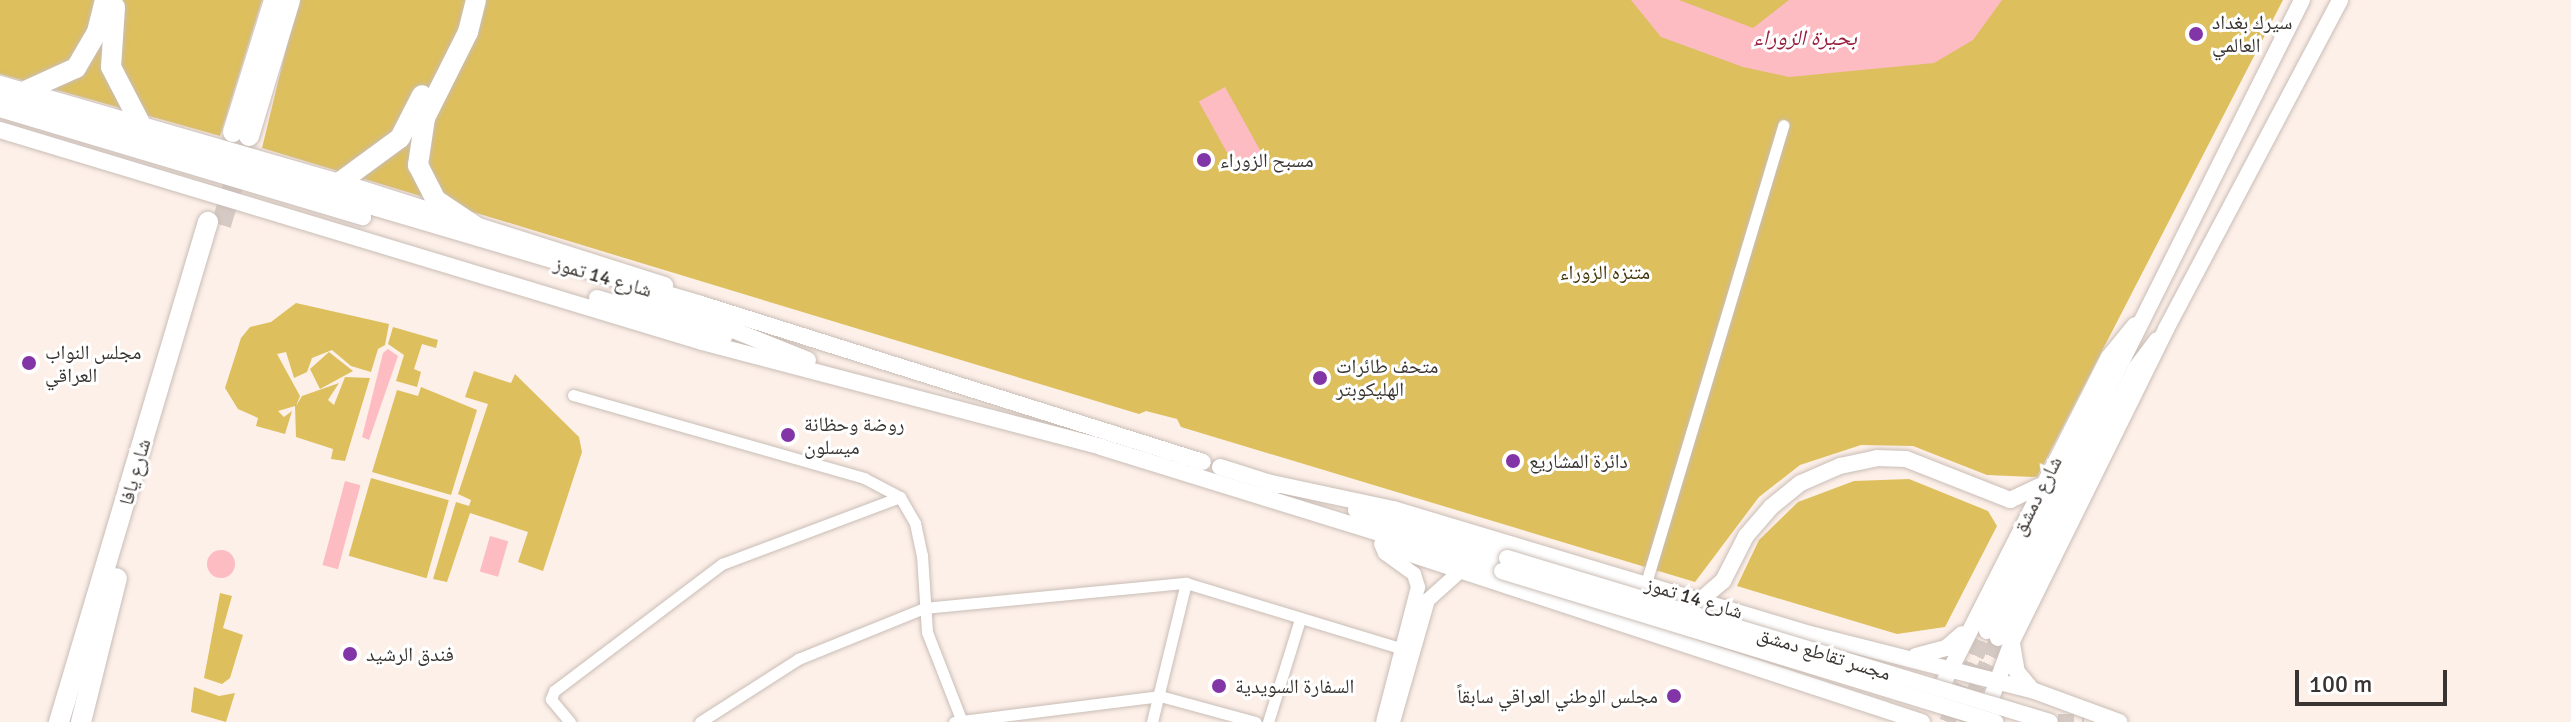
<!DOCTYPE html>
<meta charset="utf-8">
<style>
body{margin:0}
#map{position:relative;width:2571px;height:722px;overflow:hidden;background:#fdf0e9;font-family:Signika,"Noto Naskh Arabic",sans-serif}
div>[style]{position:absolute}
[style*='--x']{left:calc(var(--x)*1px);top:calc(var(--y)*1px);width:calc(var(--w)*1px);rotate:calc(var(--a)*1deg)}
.green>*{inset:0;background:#ddbf5e;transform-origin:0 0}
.water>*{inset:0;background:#fcbcc2;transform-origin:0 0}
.round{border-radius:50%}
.primary-tunnel>*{height:16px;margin-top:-8px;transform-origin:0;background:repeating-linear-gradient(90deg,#d6cac4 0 16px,transparent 0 24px)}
.highway-tunnel>*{height:20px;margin-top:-10px;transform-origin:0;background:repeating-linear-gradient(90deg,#d6cac4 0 20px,transparent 0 30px)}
.roads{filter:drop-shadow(0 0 2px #c9bdb6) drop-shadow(0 0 2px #c9bdb6)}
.street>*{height:11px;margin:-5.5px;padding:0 5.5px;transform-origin:5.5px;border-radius:5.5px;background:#fff}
.secondary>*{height:14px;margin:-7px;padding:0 7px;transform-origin:7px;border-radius:7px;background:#fff}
.primary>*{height:16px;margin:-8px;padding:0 8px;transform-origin:8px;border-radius:8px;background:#fff}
.highway>*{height:20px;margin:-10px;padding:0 10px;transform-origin:10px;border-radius:10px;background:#fff}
.bridges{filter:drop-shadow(0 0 2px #c9bdb6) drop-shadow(0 0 2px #c9bdb6)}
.primary-bridge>*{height:16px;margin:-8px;padding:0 8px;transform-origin:8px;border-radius:8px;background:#fff}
.dots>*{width:22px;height:22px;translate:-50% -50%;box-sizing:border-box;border:4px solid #fff;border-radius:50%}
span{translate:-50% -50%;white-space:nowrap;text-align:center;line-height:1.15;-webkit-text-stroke:6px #fff;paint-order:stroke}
.poi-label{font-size:20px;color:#393431}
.left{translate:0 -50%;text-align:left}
.right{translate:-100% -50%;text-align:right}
.park-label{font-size:20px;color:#413407}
.street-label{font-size:20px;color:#393431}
.water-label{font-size:22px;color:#981f3d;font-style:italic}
.scale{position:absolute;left:2295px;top:670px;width:152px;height:36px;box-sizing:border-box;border:4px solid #393431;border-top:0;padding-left:10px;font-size:24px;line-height:28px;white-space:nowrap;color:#393431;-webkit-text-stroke:6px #fff;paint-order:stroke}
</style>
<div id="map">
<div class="green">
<div style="clip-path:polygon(0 0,262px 0,220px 136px,0 74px)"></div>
<div style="clip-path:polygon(298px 0,2283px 0,2037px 477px,1987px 475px,1913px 446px,1861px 445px,1800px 465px,1759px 497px,1695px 582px,1181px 427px,1177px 419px,1146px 411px,1139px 414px,262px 148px)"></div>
<div style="clip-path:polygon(296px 303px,389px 324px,385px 345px,378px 349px,371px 372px,351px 366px,332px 350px,312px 358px,307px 372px,294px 378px,286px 352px,277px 354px,300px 396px,296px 406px,302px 396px,339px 383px,328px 400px,334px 405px,345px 377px,370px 378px,345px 461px,331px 459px,333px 449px,296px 437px,295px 406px,278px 411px,284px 417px,292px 411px,285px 434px,256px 426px,258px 418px,238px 409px,225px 388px,241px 338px,250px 327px,271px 322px)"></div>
<div style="clip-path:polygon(393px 327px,438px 340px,436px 348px,422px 344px,414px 369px,421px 372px,417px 387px,396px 381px,404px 355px,388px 344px)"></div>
<div style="clip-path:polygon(329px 352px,353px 371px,320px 389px,310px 369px)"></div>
<div style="clip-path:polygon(474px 371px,511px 383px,515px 374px,579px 437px,582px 452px,543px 571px,518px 562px,528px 532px,470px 513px,447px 582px,433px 579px,456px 502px,469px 506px,471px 500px,458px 494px,488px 404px,465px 397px)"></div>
<div style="clip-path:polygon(421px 387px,477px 410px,451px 495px,372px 472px,397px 390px,418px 396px)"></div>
<div style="left:371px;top:478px;width:81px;height:81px;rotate:16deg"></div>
<div style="clip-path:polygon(1909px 479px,1988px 511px,1997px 526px,1945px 627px,1897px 634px,1737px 586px,1759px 540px,1798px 502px,1854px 481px)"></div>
<div style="clip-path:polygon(220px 593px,232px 596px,223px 628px,243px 635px,230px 678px,222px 684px,204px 678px)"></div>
<div style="clip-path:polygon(194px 687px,219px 696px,235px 693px,226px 722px,191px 712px)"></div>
</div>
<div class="water">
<div style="clip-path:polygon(1631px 0,1679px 0,1753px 28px,1789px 0,2002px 0,1973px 40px,1934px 63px,1789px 77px,1743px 67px,1661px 37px)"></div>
<div style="left:1225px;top:87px;width:75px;height:30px;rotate:61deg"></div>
<div style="clip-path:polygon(388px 349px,398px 356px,369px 440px,362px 437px,383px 353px)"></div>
<div style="left:345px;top:481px;width:16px;height:87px;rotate:15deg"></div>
<div style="left:490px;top:536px;width:19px;height:37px;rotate:16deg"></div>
<div class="round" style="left:207px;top:550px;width:28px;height:28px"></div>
</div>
<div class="primary-tunnel">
<div style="--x:1947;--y:722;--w:99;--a:-66.3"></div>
<div style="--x:1961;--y:722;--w:92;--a:-66.2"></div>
<div style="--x:2058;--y:722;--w:26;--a:0"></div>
</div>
<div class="highway-tunnel">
<div style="--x:221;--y:225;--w:68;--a:-72.9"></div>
</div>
<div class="roads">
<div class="street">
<div style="--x:573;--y:395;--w:303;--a:15.9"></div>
<div style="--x:864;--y:478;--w:41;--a:27.8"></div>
<div style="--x:900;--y:497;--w:30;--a:60"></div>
<div style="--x:915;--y:523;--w:33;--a:78"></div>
<div style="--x:922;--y:555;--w:77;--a:86.3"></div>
<div style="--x:927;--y:632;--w:97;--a:68.7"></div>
<div style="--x:1646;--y:583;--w:478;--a:-73.3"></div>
<div style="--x:570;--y:722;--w:30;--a:-130"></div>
<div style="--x:551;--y:699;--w:9;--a:-69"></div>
<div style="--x:554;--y:691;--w:211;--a:-37.1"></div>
<div style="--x:722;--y:564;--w:190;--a:-20.6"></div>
<div style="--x:700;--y:722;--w:117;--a:-32.7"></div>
<div style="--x:798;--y:659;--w:136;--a:-22"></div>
<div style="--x:924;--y:608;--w:263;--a:-5.5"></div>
<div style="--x:1186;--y:583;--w:227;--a:16.9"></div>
<div style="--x:954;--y:722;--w:208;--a:-7.2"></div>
<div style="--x:1160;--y:696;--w:99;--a:15.2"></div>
<div style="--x:1152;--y:722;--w:143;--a:-76.3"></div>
<div style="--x:1268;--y:722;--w:108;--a:-72.7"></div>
</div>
<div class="secondary">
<div style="--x:1381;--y:544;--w:10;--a:66"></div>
<div style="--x:1385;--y:553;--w:36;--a:36"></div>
<div style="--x:1414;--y:574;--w:14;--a:73"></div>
<div style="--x:1418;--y:587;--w:139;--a:104.5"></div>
<div style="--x:1393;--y:722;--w:127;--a:-74"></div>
<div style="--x:1428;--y:600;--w:52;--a:-41.9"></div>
</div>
<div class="primary">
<div style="--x:0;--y:84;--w:354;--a:16.1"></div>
<div style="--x:340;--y:182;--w:341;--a:17.6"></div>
<div style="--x:0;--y:97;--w:731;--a:16.45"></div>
<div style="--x:701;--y:304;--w:526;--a:17.47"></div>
<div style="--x:0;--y:109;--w:379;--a:16.6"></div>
<div style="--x:0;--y:130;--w:733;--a:16.8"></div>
<div style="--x:702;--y:342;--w:413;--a:14.7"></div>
<div style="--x:1101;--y:447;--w:420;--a:17.2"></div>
<div style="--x:627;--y:295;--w:79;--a:16.8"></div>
<div style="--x:703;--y:318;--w:113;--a:21.8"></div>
<div style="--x:597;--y:298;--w:133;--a:16.7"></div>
<div style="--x:1220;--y:467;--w:60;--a:17.5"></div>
<div style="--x:1267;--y:482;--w:129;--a:12.1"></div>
<div style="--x:1393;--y:509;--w:435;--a:16.7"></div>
<div style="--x:1810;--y:634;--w:229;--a:14.2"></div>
<div style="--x:2032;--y:690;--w:93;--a:20.2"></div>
<div style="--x:1356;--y:510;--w:158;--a:17.6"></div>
<div style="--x:1389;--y:547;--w:561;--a:18.18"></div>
<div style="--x:1702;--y:599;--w:28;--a:-41"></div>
<div style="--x:1723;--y:581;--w:51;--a:-62.9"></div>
<div style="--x:1746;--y:536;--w:38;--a:-49"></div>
<div style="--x:1771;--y:507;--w:38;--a:-39"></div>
<div style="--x:1801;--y:483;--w:43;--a:-23.6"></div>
<div style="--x:1840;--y:466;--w:38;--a:-12"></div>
<div style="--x:1877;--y:458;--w:29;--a:2"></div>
<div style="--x:1906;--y:459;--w:112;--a:21.5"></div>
<div style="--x:2010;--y:500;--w:33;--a:-25"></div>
<div style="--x:1987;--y:631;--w:705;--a:-63.47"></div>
<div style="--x:1998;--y:638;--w:303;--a:-62.9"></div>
<div style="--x:2136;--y:368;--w:35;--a:-53"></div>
<div style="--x:2012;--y:644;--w:28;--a:80"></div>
<div style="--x:2017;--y:672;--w:23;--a:50"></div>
<div style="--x:1916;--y:656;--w:31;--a:-15"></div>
<div style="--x:1946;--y:648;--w:21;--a:-41"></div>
<div style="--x:1944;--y:682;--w:364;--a:-63.1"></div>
<div style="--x:2109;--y:357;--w:41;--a:-50.9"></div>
<div style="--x:1992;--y:696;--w:61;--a:-69.8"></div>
<div style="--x:2013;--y:639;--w:346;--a:-63.7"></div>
<div style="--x:2166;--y:329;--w:372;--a:-62.1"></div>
</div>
<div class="highway">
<div style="--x:476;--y:0;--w:33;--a:104"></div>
<div style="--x:468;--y:32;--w:96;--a:116.6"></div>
<div style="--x:425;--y:118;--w:48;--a:98.5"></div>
<div style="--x:418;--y:165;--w:39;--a:63"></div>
<div style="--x:436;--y:200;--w:50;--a:33.7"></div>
<div style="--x:115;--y:7;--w:60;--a:93.8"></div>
<div style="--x:111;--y:67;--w:63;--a:62.6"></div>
<div style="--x:25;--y:91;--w:56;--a:-24.3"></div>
<div style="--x:76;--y:68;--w:42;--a:-59.7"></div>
<div style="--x:97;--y:32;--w:33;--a:-76"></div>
<div style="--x:233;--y:132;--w:138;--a:-72.7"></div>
<div style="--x:249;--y:136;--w:142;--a:-73.2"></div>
<div style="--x:340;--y:182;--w:74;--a:-36.3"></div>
<div style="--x:400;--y:138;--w:48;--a:-62.9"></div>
<div style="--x:59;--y:722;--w:522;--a:-73.41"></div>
<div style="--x:81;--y:722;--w:148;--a:-76"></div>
</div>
</div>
<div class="bridges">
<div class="primary-bridge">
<div style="--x:1507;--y:558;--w:567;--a:16.81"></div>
<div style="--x:1502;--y:571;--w:516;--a:17.03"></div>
</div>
</div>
<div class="dots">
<div style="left:2196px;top:34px;background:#8235a6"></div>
<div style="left:1204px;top:160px;background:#8235a6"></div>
<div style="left:29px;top:363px;background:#8235a6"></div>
<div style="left:1320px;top:378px;background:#8235a6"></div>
<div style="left:788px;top:435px;background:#8235a6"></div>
<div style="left:1513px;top:461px;background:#8235a6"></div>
<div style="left:350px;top:654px;background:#8235a6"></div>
<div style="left:1219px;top:686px;background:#8235a6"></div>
<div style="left:1674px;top:696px;background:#8235a6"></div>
</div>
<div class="poi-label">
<span class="left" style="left:2212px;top:34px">سيرك بغداد<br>العالمي</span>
<span class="left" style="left:1220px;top:160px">مسبح الزوراء</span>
<span class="left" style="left:45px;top:364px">مجلس النواب<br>العراقي</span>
<span class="left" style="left:1336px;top:378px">متحف طائرات<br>الهليكوبتر</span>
<span class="left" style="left:804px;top:436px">روضة وحظانة<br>ميسلون</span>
<span class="left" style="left:1529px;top:461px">دائرة المشاريع</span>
<span class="left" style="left:366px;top:654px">فندق الرشيد</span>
<span class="left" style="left:1235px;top:686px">السفارة السويدية</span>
<span class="right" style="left:1658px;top:696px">مجلس الوطني العراقي سابقاً</span>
</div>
<div class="park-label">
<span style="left:1605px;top:272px">متنزه الزوراء</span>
</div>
<div class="street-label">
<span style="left:603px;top:277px;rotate:16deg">شارع 14 تموز</span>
<span style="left:135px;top:472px;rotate:-74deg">شارع يافا</span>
<span style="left:2037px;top:496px;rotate:-63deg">شارع دمشق</span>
<span style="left:1694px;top:598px;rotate:17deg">شارع 14 تموز</span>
<span style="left:1824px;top:654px;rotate:17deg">مجسر تقاطع دمشق</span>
</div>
<div class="water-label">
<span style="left:1805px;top:38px">بحيرة الزوراء</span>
</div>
<div class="scale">100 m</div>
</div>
